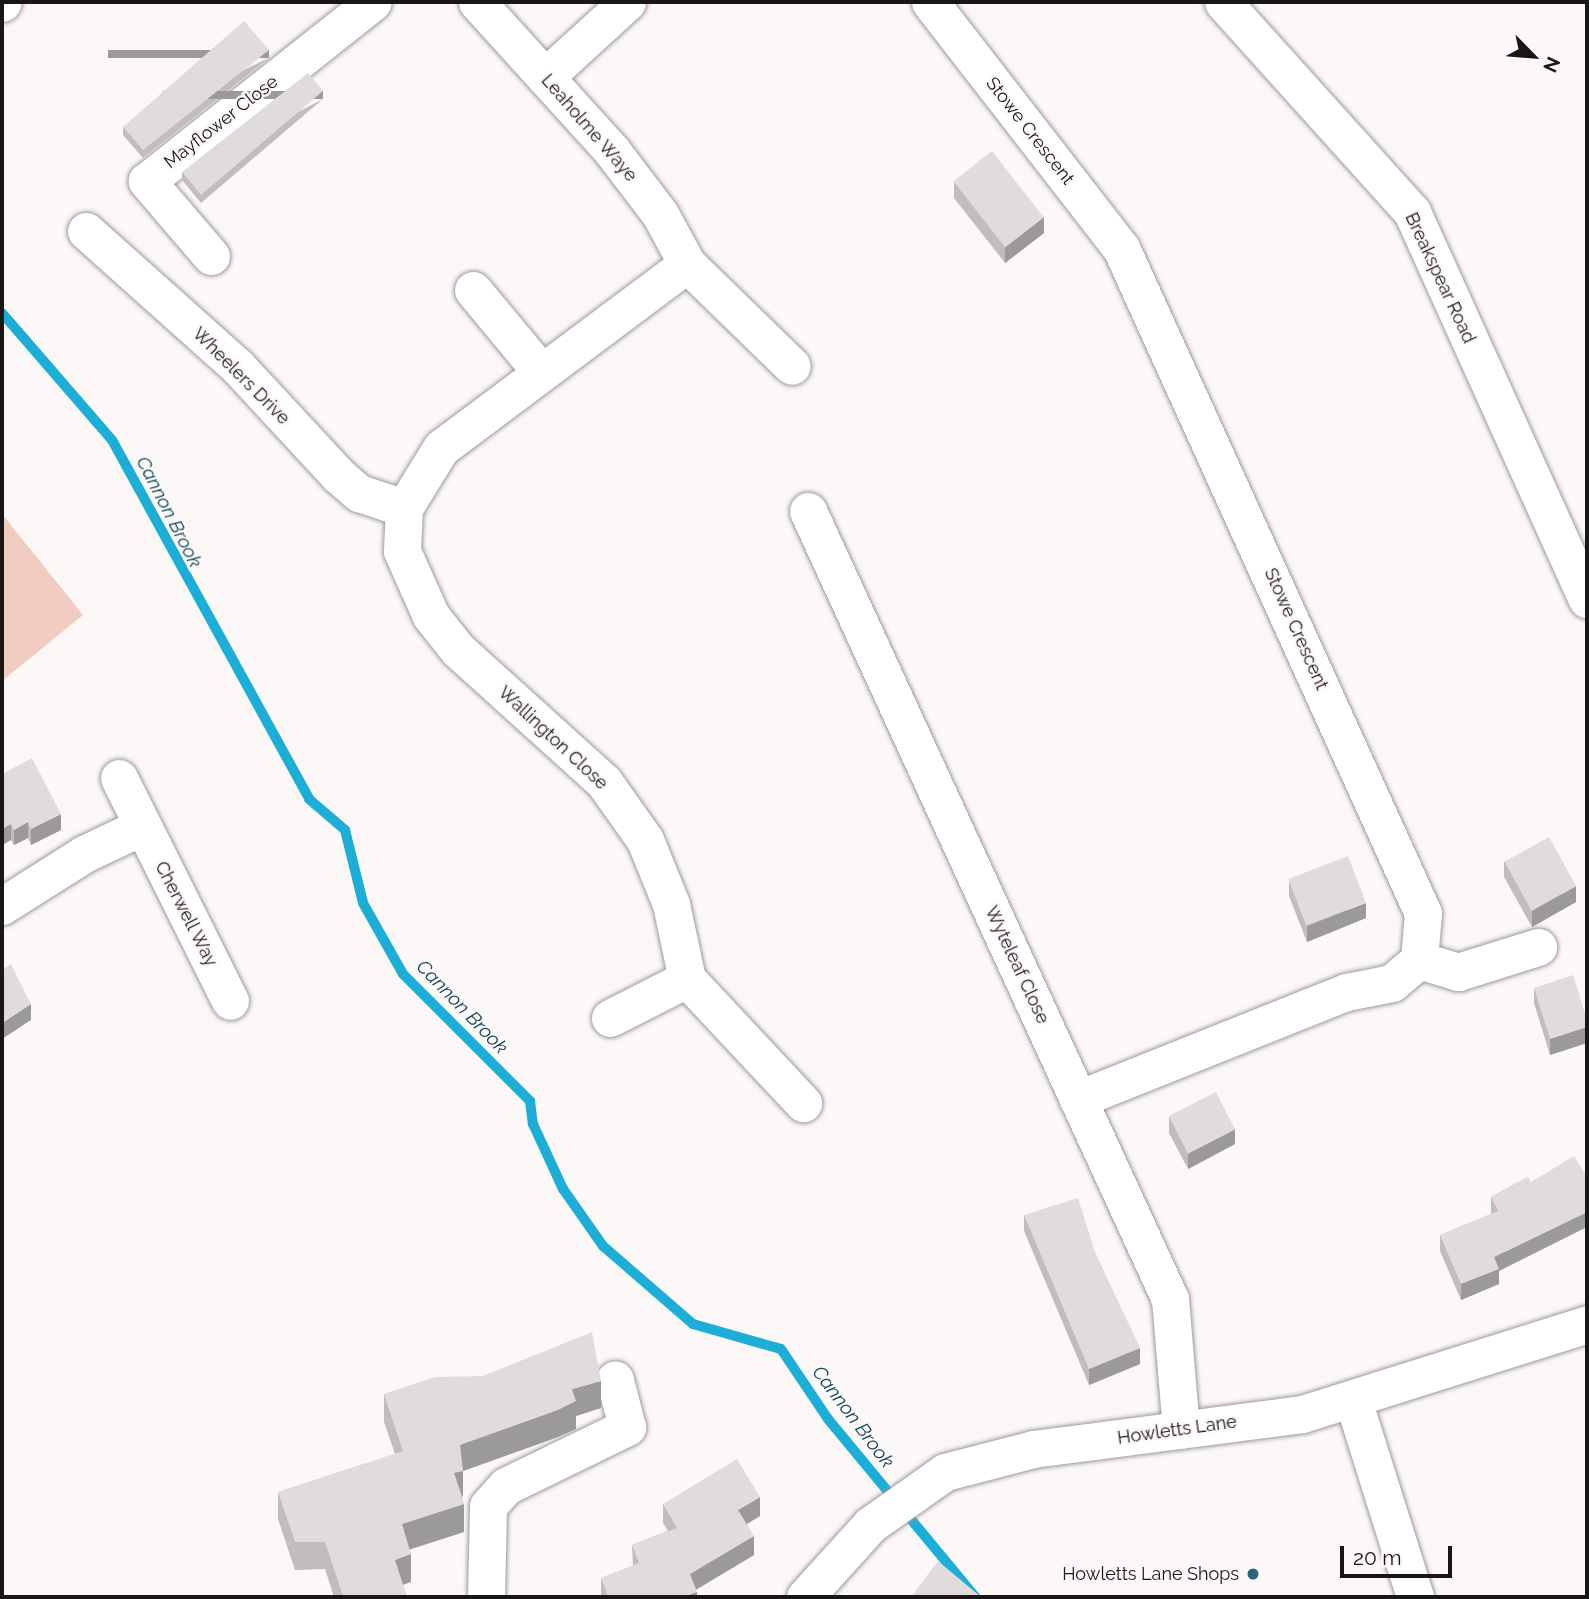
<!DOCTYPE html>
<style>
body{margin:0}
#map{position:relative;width:1589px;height:1599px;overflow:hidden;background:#fcf8f7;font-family:Raleway,sans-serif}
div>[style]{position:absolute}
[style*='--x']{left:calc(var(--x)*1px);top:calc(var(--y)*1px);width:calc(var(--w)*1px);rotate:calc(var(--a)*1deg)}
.green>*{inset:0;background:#f2ccc1}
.stream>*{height:10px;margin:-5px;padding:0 5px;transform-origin:5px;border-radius:5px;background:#1daed8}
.roads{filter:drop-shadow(0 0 2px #9d9a99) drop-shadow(0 0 2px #9d9a99)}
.minor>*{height:37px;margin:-18.5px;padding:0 18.5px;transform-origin:18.5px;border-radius:18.5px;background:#fff}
.wall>*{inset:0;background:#c0bdbc}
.shaded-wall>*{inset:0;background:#9c9a99;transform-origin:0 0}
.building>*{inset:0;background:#dfdcdb;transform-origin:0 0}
.dots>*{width:19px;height:19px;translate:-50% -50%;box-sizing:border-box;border:4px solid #fcf8f7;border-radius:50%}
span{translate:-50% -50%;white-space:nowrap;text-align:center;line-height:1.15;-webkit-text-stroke:5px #fcf8f7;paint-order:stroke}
.street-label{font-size:18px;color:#181616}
.poi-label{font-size:18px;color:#181616}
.right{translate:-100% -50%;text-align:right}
.water-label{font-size:19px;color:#11485a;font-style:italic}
.frame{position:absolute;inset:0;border:4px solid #181616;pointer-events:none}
.north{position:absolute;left:1498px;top:21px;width:70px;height:70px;-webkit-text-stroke:5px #fcf8f7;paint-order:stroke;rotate:115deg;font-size:19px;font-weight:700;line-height:28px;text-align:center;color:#181616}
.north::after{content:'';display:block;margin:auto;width:24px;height:32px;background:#181616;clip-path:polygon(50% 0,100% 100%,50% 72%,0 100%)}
.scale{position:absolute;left:1340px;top:1546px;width:112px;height:32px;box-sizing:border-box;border:4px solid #181616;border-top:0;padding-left:9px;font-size:21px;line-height:24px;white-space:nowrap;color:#181616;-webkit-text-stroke:5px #fcf8f7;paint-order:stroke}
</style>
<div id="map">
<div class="green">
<div style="clip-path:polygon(2px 514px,83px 615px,2px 681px)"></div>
</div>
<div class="stream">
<div style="--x:2;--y:313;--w:168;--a:49.1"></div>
<div style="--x:112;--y:440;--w:409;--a:61.2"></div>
<div style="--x:309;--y:799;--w:48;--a:40.7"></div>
<div style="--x:345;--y:830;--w:75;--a:76.1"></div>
<div style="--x:363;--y:903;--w:81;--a:60.6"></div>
<div style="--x:403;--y:974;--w:180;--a:45"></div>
<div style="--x:530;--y:1101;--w:23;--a:83"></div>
<div style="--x:533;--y:1124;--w:72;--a:65.2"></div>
<div style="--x:563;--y:1189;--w:70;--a:54.9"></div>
<div style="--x:603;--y:1246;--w:119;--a:40.9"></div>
<div style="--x:693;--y:1324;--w:91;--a:15.9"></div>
<div style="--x:781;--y:1349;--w:84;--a:56.1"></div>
<div style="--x:828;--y:1419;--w:231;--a:50.4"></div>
</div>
<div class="roads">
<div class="minor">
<div style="--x:477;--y:2;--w:201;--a:47.8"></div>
<div style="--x:612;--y:151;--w:79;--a:52.7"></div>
<div style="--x:660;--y:214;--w:57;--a:61.6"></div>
<div style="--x:687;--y:264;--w:146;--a:44.2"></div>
<div style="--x:930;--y:2;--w:311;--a:52.2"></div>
<div style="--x:1121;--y:248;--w:730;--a:65.58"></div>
<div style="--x:1423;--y:913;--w:47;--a:94.9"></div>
<div style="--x:1419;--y:960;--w:35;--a:140"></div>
<div style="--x:1392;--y:983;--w:47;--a:168.9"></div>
<div style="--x:1346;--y:992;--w:289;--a:158.2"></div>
<div style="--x:1223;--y:2;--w:283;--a:48"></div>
<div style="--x:1412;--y:212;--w:425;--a:65.7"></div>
<div style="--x:2;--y:3;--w:1;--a:-45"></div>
<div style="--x:545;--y:77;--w:111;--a:-42.4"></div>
<div style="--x:86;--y:231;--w:204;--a:41.8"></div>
<div style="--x:238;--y:367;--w:147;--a:47.2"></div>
<div style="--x:338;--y:475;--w:28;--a:41"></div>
<div style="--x:359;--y:493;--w:47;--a:18.4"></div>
<div style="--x:211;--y:256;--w:99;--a:-130.5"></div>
<div style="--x:147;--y:181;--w:288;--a:-38.4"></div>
<div style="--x:687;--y:264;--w:307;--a:143.2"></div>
<div style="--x:441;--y:448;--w:70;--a:121.7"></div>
<div style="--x:404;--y:508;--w:43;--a:92.7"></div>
<div style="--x:402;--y:551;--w:71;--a:66"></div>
<div style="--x:431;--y:616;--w:43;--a:51.5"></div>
<div style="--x:458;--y:650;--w:197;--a:42.1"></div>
<div style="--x:604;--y:782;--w:71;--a:54.7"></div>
<div style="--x:645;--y:840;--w:69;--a:67.9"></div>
<div style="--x:671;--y:904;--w:77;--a:78"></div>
<div style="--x:687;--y:979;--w:170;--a:46.9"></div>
<div style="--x:473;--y:290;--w:107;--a:50.3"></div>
<div style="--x:808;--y:511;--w:867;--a:65.33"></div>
<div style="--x:1170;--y:1299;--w:131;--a:85.2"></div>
<div style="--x:119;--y:778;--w:249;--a:63.5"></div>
<div style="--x:2;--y:906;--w:97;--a:-32.4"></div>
<div style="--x:84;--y:854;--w:63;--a:-25.3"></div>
<div style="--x:1419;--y:960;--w:41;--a:17.1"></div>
<div style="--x:1458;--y:972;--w:84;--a:-17.4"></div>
<div style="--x:610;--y:1018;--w:86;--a:-26.9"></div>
<div style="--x:1353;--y:1400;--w:207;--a:72.5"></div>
<div style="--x:486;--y:1597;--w:91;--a:-88.7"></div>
<div style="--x:488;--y:1506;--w:27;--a:-48"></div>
<div style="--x:506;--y:1486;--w:135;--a:-26"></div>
<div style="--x:627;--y:1427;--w:49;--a:-104.3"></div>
<div style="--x:805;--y:1597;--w:97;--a:-47.9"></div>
<div style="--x:870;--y:1525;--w:92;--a:-35.2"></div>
<div style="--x:945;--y:1472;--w:91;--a:-14.6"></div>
<div style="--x:1033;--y:1449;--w:271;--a:-7.4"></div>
<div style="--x:1302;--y:1414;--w:299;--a:-17.5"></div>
</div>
</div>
<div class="wall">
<div style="clip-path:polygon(269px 58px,143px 158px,123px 135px,123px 127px)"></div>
<div style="clip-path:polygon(323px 99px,201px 203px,182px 180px,182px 172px)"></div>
<div style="clip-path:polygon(954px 182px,1044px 233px,1005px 263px,954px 198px)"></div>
<div style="clip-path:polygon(2px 774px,61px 830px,31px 845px,28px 838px,14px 845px,11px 840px,2px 845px)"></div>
<div style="clip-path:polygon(1504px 861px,1576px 902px,1532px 927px,1504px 877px)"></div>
<div style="clip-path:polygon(1289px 880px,1366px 918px,1307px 942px,1289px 896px)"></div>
<div style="clip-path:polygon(1534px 988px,1587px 1020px,1587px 1043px,1550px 1055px,1534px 1003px)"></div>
<div style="clip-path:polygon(1169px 1117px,1235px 1144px,1188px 1169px,1169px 1133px)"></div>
<div style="clip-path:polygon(1528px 1177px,1499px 1271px,1499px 1284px,1461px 1300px,1440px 1251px,1440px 1235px,1491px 1214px,1491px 1197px)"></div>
<div style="clip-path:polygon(1024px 1215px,1095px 1252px,1140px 1364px,1089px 1385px,1024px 1231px)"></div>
<div style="clip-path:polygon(384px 1394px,601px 1408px,576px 1416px,576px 1429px,558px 1437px,463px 1471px,462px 1498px,464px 1532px,410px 1549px,411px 1582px,403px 1585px,407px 1597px,334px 1597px,325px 1569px,295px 1570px,278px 1519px,278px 1492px,395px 1454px,384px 1422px)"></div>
<div style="clip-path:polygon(663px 1504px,760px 1516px,747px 1524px,754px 1555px,696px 1590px,697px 1597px,601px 1597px,601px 1578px,633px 1566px,632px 1545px,668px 1531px,663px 1523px)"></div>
</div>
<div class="shaded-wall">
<div style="left:269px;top:50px;width:8px;height:161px;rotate:90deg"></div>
<div style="left:323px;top:91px;width:8px;height:160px;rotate:90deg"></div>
<div style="clip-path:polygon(1044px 217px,1044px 233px,1005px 263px,1005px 248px)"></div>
<div style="clip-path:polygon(61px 814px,61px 830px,31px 845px,31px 829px)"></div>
<div style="clip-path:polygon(28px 822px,28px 838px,14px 845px,14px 830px)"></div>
<div style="clip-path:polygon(11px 824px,11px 840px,2px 845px,2px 829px)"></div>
<div style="clip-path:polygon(1576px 886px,1576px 902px,1532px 927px,1532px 911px)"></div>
<div style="clip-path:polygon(1366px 903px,1366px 918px,1307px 942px,1307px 926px)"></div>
<div style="clip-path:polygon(31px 1004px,31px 1020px,2px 1039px,2px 1023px)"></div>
<div style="clip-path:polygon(1587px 1027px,1587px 1043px,1550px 1055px,1550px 1039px)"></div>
<div style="clip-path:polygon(1235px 1129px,1235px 1144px,1188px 1169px,1188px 1154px)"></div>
<div style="clip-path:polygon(1587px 1212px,1587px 1227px,1499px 1271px,1499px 1284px,1461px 1300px,1461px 1284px,1494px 1257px)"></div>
<div style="clip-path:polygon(1140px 1348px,1140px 1364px,1089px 1385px,1089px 1369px)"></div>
<div style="clip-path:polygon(601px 1381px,601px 1408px,576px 1416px,576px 1429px,558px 1437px,463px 1471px,463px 1498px,454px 1473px,460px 1445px,572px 1389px)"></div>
<div style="clip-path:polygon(760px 1497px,760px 1516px,738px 1529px,738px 1510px)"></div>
<div style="clip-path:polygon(464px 1504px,464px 1532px,402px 1552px,402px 1524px)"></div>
<div style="clip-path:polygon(754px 1536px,754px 1555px,690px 1593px,690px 1574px)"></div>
<div style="clip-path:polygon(411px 1554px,411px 1582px,395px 1587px,395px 1560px)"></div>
<div style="clip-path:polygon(697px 1592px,697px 1597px,683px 1597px)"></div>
</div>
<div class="building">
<div style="clip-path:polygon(244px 21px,269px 50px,143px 150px,123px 127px)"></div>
<div style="clip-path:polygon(308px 73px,323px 91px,201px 195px,182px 172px)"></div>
<div style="left:992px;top:151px;width:84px;height:49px;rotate:52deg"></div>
<div style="clip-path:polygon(32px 758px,61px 814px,31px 829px,28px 822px,14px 830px,11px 824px,2px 829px,2px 774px)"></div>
<div style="left:1549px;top:837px;width:56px;height:51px;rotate:61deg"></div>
<div style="left:1348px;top:856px;width:50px;height:64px;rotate:69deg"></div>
<div style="clip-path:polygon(11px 964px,31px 1004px,2px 1023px,2px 970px)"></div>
<div style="clip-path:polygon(1573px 975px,1587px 1020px,1587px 1027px,1550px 1039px,1534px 988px)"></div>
<div style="left:1216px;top:1092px;width:42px;height:53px;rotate:63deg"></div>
<div style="clip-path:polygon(1574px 1156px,1587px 1177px,1587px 1212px,1494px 1257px,1499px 1269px,1461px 1284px,1440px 1235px,1498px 1211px,1491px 1197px,1528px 1177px,1531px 1182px)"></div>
<div style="clip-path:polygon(1078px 1198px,1095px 1252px,1140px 1348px,1089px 1369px,1024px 1215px)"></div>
<div style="clip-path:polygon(592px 1332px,601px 1381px,572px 1389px,576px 1401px,558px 1410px,460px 1445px,463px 1471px,454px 1473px,464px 1504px,402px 1524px,411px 1554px,395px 1560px,407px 1597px,359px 1597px,358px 1596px,343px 1596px,325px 1542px,295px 1542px,278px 1492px,403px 1451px,384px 1394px,435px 1377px,483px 1376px)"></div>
<div style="clip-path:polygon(737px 1459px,760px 1497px,738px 1510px,754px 1536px,690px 1574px,697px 1592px,683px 1597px,604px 1597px,608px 1596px,601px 1578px,639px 1563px,632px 1545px,677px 1528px,663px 1504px)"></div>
<div style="clip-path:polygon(938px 1561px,981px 1597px,911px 1597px)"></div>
</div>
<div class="dots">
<div style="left:1253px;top:1574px;background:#28677d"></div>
</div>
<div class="street-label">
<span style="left:221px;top:122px;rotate:-38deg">Mayflower Close</span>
<span style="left:589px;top:128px;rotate:49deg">Leaholme Waye</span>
<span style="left:1030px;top:131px;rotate:52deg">Stowe Crescent</span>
<span style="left:1440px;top:278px;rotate:65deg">Breakspear Road</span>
<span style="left:241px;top:376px;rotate:45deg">Wheelers Drive</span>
<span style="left:1296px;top:629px;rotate:66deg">Stowe Crescent</span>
<span style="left:553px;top:738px;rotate:43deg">Wallington Close</span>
<span style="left:186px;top:914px;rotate:63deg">Cherwell Way</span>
<span style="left:1017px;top:965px;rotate:65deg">Wyteleaf Close</span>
<span style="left:1177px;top:1430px;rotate:-8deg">Howletts Lane</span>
</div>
<div class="poi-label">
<span class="right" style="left:1239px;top:1574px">Howletts Lane Shops</span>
</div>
<div class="water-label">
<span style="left:169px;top:512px;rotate:63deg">Cannon Brook</span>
<span style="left:462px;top:1007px;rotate:46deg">Cannon Brook</span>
<span style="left:853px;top:1417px;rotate:53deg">Cannon Brook</span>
</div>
<div class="frame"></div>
<div class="north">N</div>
<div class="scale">20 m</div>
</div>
